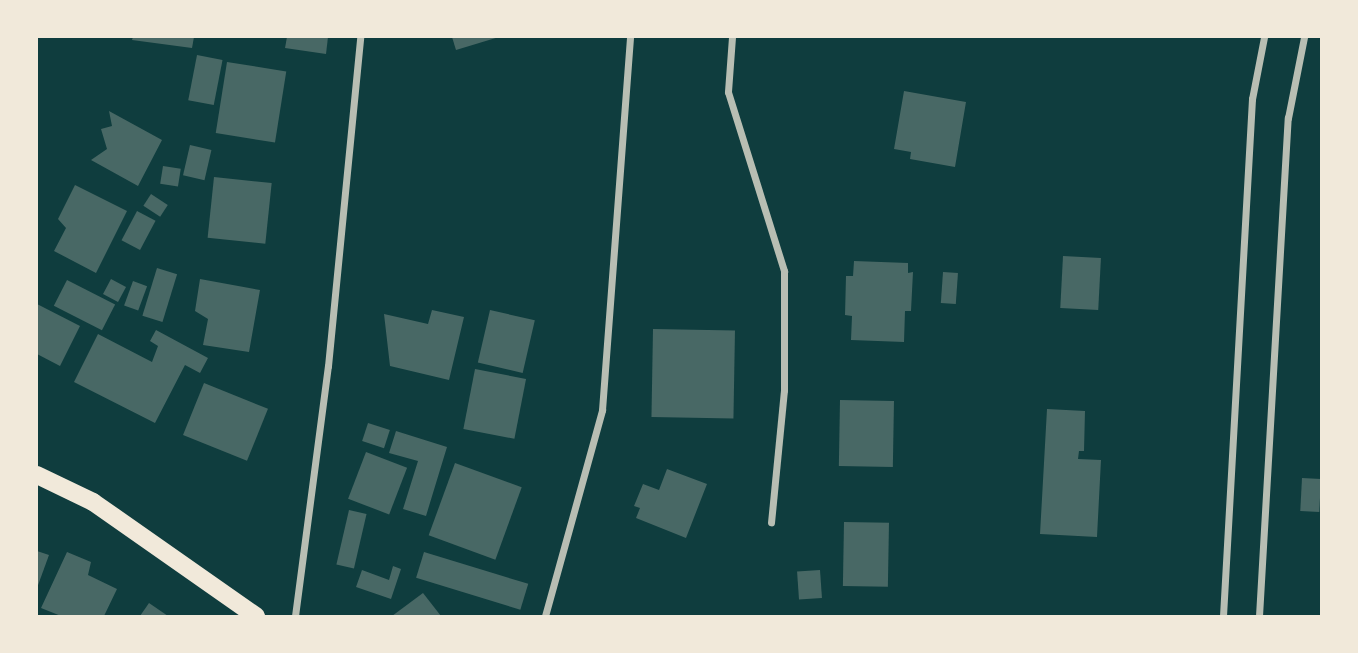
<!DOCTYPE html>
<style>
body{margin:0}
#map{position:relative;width:1358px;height:653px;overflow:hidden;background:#0f3d3e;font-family:"Source Sans 3",sans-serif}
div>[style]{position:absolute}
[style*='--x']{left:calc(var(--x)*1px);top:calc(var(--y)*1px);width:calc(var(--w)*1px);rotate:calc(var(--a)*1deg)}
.building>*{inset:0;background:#486865;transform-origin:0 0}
.minor>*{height:7px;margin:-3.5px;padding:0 3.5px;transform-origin:3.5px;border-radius:3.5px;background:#b8beb3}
.primary>*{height:18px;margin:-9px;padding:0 9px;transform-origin:9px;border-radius:9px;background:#f1e9da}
span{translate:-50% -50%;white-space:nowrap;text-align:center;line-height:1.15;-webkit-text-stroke:5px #f1e9da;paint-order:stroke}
.frame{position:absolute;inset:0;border:38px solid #f1e9da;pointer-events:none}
</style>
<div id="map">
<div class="building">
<div style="clip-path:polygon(133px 37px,194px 37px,192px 48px,132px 40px)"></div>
<div style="clip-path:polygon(287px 37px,328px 37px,326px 54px,285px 48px)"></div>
<div style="clip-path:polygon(452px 37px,499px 37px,456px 50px)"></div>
<div style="left:197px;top:55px;width:26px;height:46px;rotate:11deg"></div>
<div style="left:227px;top:62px;width:60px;height:72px;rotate:9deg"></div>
<div style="clip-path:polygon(904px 91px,966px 102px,955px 167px,910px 159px,911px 152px,894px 149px)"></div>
<div style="clip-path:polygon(109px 111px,162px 140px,138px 186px,91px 160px,107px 149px,101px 129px,112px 126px)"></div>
<div style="left:190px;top:145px;width:22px;height:31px;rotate:13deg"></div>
<div style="left:163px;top:166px;width:18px;height:18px;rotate:9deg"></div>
<div style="left:214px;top:177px;width:58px;height:61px;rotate:6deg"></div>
<div style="clip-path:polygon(75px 185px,127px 211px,96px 273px,54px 251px,66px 228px,58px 219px)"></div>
<div style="left:151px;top:194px;width:20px;height:14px;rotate:33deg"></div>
<div style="left:137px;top:211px;width:21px;height:33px;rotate:28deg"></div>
<div style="left:1063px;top:256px;width:38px;height:52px;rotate:3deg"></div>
<div style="clip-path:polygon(854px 261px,908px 263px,908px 273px,913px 272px,911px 311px,905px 311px,904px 342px,851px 340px,852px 316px,845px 315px,846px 276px,853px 276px)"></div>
<div style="left:157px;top:268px;width:21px;height:50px;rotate:17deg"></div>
<div style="left:943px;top:272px;width:15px;height:31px;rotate:4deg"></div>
<div style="left:111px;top:279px;width:17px;height:17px;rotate:28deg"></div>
<div style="clip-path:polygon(200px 279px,260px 290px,249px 352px,203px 345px,208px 319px,195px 311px)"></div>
<div style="left:67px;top:280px;width:54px;height:29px;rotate:27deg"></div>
<div style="left:133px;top:281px;width:15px;height:26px;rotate:20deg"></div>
<div style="clip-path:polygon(37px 304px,80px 326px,60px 366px,37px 354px)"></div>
<div style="clip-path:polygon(432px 310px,464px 317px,449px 380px,390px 366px,384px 314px,428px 324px)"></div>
<div style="left:490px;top:310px;width:46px;height:54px;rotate:13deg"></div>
<div style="left:653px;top:329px;width:82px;height:88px;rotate:1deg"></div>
<div style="clip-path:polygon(156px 330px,208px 358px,200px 373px,185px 365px,155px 423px,74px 382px,98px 334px,152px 362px,158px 346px,150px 341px)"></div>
<div style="left:475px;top:369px;width:52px;height:61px;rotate:11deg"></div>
<div style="left:204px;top:383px;width:69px;height:56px;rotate:22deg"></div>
<div style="left:840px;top:400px;width:54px;height:66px;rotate:1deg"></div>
<div style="clip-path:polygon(1047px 409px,1085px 411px,1084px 451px,1079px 451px,1078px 459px,1101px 460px,1097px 537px,1040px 534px)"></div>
<div style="left:368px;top:423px;width:23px;height:19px;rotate:18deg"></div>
<div style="clip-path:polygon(396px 431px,447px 447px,426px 516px,403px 509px,418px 461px,389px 453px)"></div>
<div style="left:366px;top:452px;width:44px;height:50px;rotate:21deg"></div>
<div style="left:455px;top:463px;width:71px;height:77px;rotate:20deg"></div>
<div style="clip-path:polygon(667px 469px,707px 484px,686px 538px,636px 518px,640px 508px,634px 506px,643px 484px,659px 490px)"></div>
<div style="left:1302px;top:478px;width:19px;height:33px;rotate:3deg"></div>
<div style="left:349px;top:510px;width:18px;height:56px;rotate:13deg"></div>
<div style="left:844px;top:522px;width:45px;height:64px;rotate:1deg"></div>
<div style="clip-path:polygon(37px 551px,49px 555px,37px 588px)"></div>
<div style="clip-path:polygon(67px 552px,91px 562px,88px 575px,117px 589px,104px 616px,61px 616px,41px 608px)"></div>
<div style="left:424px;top:552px;width:109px;height:27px;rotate:17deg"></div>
<div style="clip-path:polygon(393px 566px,401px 569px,391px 599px,356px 587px,362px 570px,389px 580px)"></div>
<div style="left:820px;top:570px;width:28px;height:23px;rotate:86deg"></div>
<div style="clip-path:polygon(423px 593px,441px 616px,392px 616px)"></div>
<div style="clip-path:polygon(149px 603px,168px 616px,140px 616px)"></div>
</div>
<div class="minor">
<div style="--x:732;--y:37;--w:55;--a:94.2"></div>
<div style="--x:728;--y:92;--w:188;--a:72.6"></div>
<div style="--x:784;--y:271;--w:119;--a:90"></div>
<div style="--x:784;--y:390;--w:133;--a:95.6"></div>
<div style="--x:295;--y:616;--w:252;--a:-82.5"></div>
<div style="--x:328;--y:366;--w:331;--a:-84.4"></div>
<div style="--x:545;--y:616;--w:214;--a:-74.5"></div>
<div style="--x:602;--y:410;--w:374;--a:-85.7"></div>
<div style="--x:1223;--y:616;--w:518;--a:-86.79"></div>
<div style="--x:1252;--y:99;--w:63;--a:-79"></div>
<div style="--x:1259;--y:616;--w:499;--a:-86.7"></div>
<div style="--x:1288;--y:118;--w:83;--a:-78.8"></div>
</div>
<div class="primary">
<div style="--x:37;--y:475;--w:62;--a:25.7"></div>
<div style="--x:93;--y:502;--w:199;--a:35"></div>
</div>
<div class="frame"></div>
</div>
